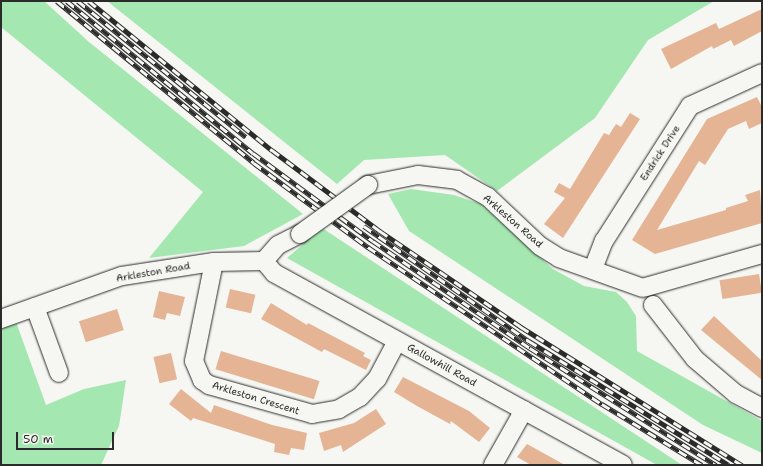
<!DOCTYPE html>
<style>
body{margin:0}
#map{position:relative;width:763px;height:466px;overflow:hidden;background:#f6f6f2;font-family:"Shantell Sans",sans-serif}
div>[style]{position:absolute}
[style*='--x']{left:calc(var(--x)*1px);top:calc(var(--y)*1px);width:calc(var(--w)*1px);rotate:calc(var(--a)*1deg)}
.green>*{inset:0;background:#a4e7b1}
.building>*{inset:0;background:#e4b494;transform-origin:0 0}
.roads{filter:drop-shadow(0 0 1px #2b2b2b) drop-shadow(0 0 1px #2b2b2b)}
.minor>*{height:18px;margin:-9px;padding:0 9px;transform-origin:9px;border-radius:9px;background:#f6f6f2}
.rail>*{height:4.5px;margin-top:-2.25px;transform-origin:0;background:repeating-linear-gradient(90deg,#f6f6f2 0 9px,#2b2b2b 0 18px);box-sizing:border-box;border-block:1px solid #2b2b2b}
.bridges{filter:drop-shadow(0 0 1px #2b2b2b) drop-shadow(0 0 1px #2b2b2b)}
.minor-bridge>*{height:18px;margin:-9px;padding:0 9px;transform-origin:9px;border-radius:9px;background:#f6f6f2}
span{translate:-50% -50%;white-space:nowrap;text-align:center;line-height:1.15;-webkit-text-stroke:3.5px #f6f6f2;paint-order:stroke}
.street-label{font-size:10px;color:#2b2b2b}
.frame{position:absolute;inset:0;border:2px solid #2b2b2b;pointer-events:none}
.scale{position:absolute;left:16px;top:432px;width:98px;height:18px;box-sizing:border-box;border:2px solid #2b2b2b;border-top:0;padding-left:5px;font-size:12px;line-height:14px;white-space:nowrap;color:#2b2b2b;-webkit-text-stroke:3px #f6f6f2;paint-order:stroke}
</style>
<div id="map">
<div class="green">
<div style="clip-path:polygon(1px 1px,44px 1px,89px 42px,303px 214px,244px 246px,149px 258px,203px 192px,1px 27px)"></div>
<div style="clip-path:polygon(107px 1px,714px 1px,648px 40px,595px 118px,497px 191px,445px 155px,364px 160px,337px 184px)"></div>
<div style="clip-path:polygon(411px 189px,454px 195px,481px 204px,553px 269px,584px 286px,616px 292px,627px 302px,636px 316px,637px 351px,762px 421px,762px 453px,703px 425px,409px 231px,388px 194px)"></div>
<div style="clip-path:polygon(322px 228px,682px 465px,657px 465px,287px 258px)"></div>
<div style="clip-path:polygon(16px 322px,46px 405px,84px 389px,126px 380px,119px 426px,101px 465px,1px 465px,1px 328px)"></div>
</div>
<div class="building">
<div style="clip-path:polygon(762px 9px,762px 31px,734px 46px,731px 40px,713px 49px,712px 46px,671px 69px,661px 49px,716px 23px,719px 29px)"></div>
<div style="clip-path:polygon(757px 97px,762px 107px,762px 123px,749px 129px,746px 121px,728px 129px,705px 165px,699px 161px,657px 230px,726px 210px,726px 208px,748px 201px,745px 195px,760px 190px,762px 223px,655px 254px,632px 240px,707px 119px)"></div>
<div style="clip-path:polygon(630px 113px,640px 119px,563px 238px,544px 224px,565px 198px,554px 192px,559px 183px,570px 189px,604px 133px,609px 135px,616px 124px,621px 127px)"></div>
<div style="left:759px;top:274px;width:19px;height:40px;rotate:81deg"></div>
<div style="left:230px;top:289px;width:26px;height:19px;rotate:13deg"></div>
<div style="clip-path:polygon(159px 291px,185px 297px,180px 316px,167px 313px,165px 320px,153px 317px)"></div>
<div style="clip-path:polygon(271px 303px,307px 325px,308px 323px,365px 353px,363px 356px,371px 360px,366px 370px,324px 349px,322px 352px,261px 319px)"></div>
<div style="left:117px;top:309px;width:22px;height:40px;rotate:72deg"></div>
<div style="clip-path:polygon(714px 316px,762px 361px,762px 380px,701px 330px)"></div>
<div style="left:221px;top:351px;width:103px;height:19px;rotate:17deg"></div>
<div style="left:171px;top:353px;width:27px;height:18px;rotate:77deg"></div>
<div style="clip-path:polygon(403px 377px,469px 411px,490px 428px,479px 442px,451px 421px,450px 424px,417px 406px,394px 392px)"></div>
<div style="clip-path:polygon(181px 389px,211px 413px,214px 405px,272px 425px,307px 433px,304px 450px,291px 448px,289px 455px,274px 452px,275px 444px,193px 418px,191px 421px,169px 404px)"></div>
<div style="clip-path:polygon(376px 409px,386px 424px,343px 452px,341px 445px,324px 451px,319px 433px,354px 423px)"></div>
<div style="clip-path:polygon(527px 444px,536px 449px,565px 465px,531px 465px,517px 457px)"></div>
</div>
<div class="roads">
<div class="minor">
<div style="--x:368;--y:185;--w:51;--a:-11.3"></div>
<div style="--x:418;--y:175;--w:39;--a:7"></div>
<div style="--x:457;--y:180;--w:35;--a:29"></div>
<div style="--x:488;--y:197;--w:71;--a:43.3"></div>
<div style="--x:540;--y:246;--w:22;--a:32"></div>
<div style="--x:559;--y:258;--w:89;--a:19.7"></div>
<div style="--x:264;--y:261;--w:16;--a:50"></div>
<div style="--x:274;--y:273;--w:398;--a:28.8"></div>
<div style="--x:264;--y:261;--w:21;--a:-49"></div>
<div style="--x:278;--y:245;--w:25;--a:-27"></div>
<div style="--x:214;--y:262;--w:101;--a:101.4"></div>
<div style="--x:194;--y:361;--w:21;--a:67"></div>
<div style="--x:202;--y:380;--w:9;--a:36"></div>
<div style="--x:209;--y:385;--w:107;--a:15.7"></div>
<div style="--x:312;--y:414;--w:27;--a:-10"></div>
<div style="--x:339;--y:409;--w:24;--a:-30"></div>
<div style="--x:360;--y:397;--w:25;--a:-47"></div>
<div style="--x:377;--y:379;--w:43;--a:-62.2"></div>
<div style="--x:593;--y:269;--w:30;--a:-69"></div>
<div style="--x:604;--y:241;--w:160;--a:-57.5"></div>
<div style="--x:690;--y:106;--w:79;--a:-24.6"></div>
<div style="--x:646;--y:287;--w:121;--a:-15.9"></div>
<div style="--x:653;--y:305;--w:68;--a:52.1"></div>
<div style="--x:695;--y:359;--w:54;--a:40.5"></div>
<div style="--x:736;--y:394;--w:30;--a:28"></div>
<div style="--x:35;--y:307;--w:70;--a:70"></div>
<div style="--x:1;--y:319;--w:128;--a:-19.6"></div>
<div style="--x:122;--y:276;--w:93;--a:-8.7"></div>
<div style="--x:214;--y:262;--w:50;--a:-1.1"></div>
<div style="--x:493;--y:465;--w:63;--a:-60.6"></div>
</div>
</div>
<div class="rail">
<div style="--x:57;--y:1;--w:255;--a:39.4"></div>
<div style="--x:254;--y:163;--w:142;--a:36.4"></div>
<div style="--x:368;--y:247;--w:282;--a:33.9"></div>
<div style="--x:602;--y:404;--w:117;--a:31.4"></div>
<div style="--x:67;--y:1;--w:240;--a:39.3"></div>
<div style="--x:253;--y:153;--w:149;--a:36.3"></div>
<div style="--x:373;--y:241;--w:190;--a:34.3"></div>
<div style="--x:530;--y:348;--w:220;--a:32.2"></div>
<div style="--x:78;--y:1;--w:216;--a:39"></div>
<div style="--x:89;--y:1;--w:236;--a:39.2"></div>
<div style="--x:272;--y:150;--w:135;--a:36.9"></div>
<div style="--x:380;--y:231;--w:171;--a:34.2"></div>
<div style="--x:521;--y:327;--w:261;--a:32"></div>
<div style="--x:364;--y:226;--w:201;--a:34.9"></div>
<div style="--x:529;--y:341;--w:235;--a:31.8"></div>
</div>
<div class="bridges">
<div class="minor-bridge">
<div style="--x:300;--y:234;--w:84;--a:-35.8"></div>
</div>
</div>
<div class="street-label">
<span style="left:660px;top:153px;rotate:-57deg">Endrick Drive</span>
<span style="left:513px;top:221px;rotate:41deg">Arkleston Road</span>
<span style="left:153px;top:272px;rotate:-10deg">Arkleston Road</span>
<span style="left:442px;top:365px;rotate:29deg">Gallowhill Road</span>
<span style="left:256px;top:398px;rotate:17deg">Arkleston Crescent</span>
</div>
<div class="frame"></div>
<div class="scale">50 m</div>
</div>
